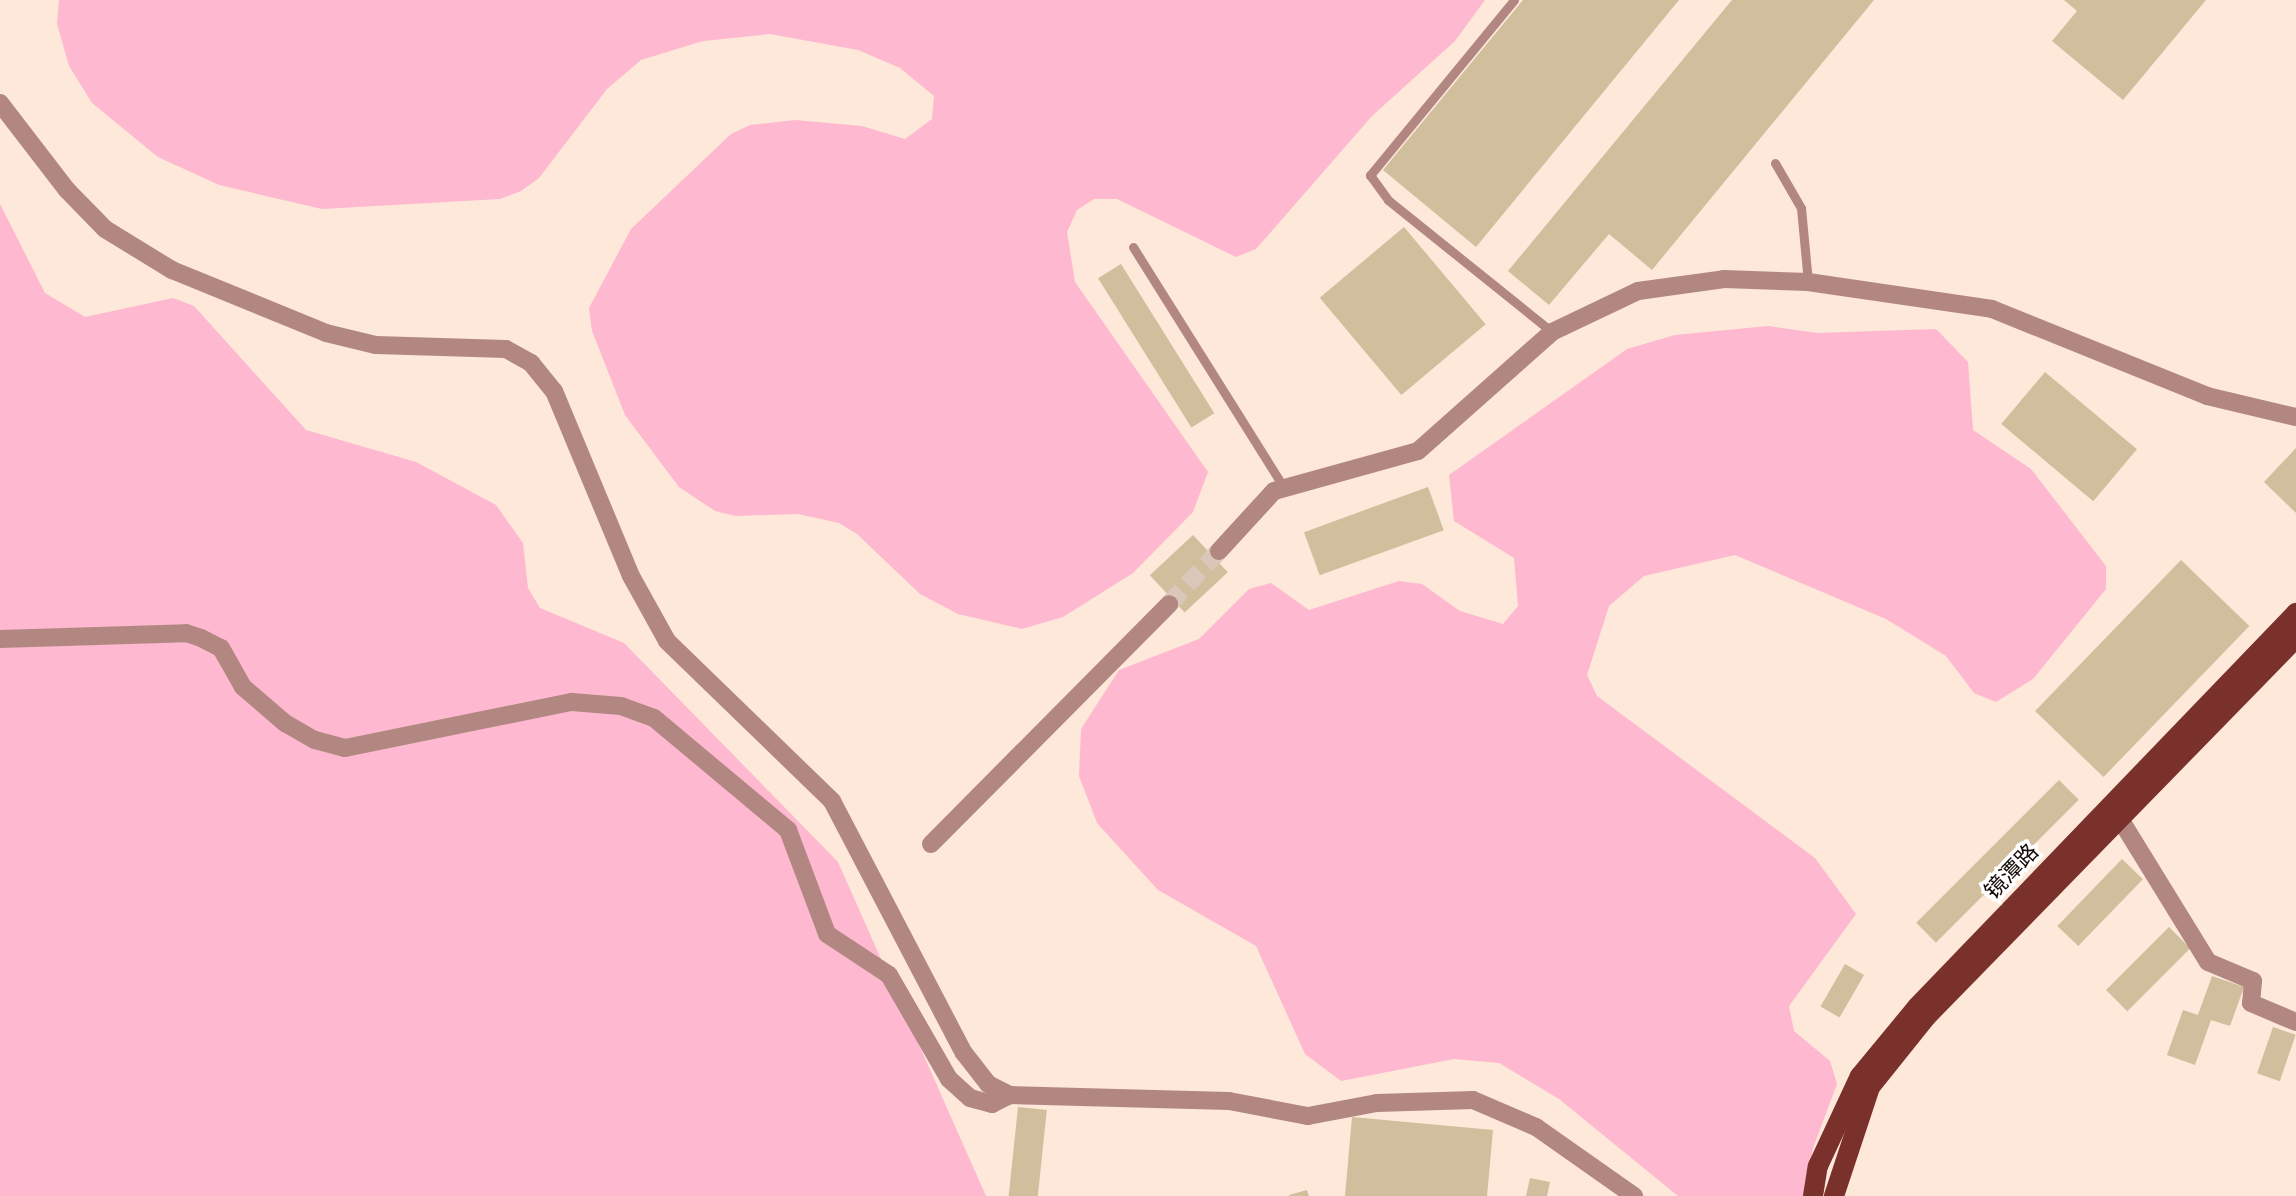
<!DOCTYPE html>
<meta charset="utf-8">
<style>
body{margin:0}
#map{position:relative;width:2296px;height:1196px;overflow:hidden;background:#fde8da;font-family:"Varela Round","Noto Sans SC",sans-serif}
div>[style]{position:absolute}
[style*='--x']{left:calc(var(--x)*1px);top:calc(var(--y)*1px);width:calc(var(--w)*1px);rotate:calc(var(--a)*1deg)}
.green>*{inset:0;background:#feb8cf}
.building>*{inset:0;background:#d0be9d;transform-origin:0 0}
.minor-tunnel>*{height:18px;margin-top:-9px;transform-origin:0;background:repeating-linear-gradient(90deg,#dac7ba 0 18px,transparent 0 27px)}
.service>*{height:9px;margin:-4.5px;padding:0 4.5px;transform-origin:4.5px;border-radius:4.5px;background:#b28782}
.minor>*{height:18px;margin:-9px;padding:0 9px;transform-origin:9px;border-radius:9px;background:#b28782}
.primary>*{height:20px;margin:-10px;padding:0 10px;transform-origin:10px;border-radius:10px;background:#7a312c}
span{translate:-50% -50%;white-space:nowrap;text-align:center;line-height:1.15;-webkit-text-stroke:7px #fff;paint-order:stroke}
.street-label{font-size:22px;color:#140903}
</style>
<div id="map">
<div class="green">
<div style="clip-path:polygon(59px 0,1485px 0,1455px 41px,1372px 116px,1256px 249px,1236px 257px,1117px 199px,1094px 199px,1077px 210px,1067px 232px,1075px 282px,1208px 472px,1193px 512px,1133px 573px,1063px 617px,1022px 629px,958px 614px,920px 594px,857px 534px,839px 523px,798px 514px,736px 516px,715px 511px,679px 487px,625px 415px,592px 331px,589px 308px,631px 229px,731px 134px,750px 125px,795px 120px,862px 126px,905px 139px,932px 119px,934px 96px,900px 68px,858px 50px,770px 34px,703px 41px,641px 60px,607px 89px,539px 178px,521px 191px,500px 199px,322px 209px,219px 185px,158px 157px,92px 103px,69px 66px,57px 24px)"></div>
<div style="clip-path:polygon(0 204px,45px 293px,85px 317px,173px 298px,194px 306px,306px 430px,416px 462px,496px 505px,523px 543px,528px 588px,540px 608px,624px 643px,838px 862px,986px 1196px,0 1196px)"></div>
<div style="clip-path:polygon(1768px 326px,1817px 333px,1936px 329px,1968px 362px,1973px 430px,2031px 469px,2106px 566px,2106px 589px,2033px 679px,1996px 702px,1974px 693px,1946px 656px,1886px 619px,1735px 555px,1644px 576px,1609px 606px,1587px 675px,1597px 696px,1815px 858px,1856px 914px,1789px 1006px,1794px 1031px,1830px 1061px,1837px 1084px,1813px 1148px,1804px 1196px,1678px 1196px,1559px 1099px,1499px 1063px,1454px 1059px,1341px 1081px,1305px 1054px,1256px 946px,1158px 890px,1097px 823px,1079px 776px,1081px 729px,1119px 670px,1199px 639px,1249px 589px,1271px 583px,1309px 610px,1399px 581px,1422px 584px,1460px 611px,1503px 624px,1518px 606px,1514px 558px,1454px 521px,1449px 475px,1627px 349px,1675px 335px)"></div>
</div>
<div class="building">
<div style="clip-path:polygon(1523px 0,1679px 0,1476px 247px,1383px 170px)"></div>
<div style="clip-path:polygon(1732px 0,1874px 0,1652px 270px,1609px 234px,1549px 305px,1508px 271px)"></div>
<div style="clip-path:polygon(2064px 0,2206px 0,2123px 100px,2052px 41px,2077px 11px)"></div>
<div style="left:1404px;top:227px;width:127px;height:110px;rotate:50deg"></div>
<div style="left:1121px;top:264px;width:176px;height:27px;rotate:58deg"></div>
<div style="left:2045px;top:372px;width:120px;height:68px;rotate:40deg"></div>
<div style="clip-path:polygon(2296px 448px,2296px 513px,2264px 482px)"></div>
<div style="left:1428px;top:487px;width:46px;height:132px;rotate:70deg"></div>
<div style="left:1193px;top:535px;width:51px;height:59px;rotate:47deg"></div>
<div style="left:2181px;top:560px;width:95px;height:210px;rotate:44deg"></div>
<div style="left:2059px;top:780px;width:28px;height:202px;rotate:45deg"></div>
<div style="left:2122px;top:859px;width:29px;height:93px;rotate:44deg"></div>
<div style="left:2169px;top:927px;width:30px;height:89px;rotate:45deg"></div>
<div style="left:1845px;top:964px;width:22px;height:49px;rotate:30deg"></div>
<div style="clip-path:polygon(2212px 976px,2244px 987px,2230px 1026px,2211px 1020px,2195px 1065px,2167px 1055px,2183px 1010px,2198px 1015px)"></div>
<div style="left:2273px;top:1027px;width:24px;height:49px;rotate:19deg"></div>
<div style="left:1018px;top:1107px;width:29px;height:90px;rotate:6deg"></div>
<div style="clip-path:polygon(1352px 1117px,1493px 1130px,1487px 1196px,1345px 1196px)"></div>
<div style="clip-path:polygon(1530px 1178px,1550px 1182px,1547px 1196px,1526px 1196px)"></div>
<div style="clip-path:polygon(1307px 1190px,1309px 1196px,1289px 1196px,1289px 1195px)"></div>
</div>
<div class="minor-tunnel">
<div style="--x:1169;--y:604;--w:73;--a:-46.7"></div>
</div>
<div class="service">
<div style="--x:1514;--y:0;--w:227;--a:129.4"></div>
<div style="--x:1370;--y:175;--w:31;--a:54"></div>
<div style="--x:1388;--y:200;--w:211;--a:38.8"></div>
<div style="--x:1775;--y:163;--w:52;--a:60"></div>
<div style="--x:1801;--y:208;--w:74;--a:84.6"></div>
<div style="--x:1133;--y:247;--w:286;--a:57.9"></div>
</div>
<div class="minor">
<div style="--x:0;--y:103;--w:110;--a:52.4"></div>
<div style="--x:67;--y:190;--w:54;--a:45.7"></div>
<div style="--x:105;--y:229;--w:79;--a:31.5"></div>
<div style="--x:172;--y:270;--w:166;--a:22.2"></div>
<div style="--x:326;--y:333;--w:51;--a:13.5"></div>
<div style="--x:376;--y:345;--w:130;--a:1.8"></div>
<div style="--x:506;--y:349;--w:29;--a:29"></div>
<div style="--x:531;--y:363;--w:36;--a:51"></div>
<div style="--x:554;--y:391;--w:200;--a:67.4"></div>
<div style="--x:631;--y:576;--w:74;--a:61"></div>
<div style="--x:667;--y:641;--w:230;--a:44.1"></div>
<div style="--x:832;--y:801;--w:284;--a:62.4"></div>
<div style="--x:964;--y:1053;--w:39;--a:52"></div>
<div style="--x:988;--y:1084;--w:25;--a:27"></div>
<div style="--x:1010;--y:1095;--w:219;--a:1.6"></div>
<div style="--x:1229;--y:1101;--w:80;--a:10.8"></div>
<div style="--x:1308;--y:1116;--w:70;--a:-10.7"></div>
<div style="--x:1377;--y:1103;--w:96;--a:-1.8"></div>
<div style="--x:1473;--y:1100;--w:69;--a:23.2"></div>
<div style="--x:1536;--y:1127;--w:120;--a:35.1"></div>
<div style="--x:1219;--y:551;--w:81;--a:-47.5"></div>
<div style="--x:1274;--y:491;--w:149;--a:-15.5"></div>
<div style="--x:1418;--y:451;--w:179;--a:-41.6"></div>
<div style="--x:1552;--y:332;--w:95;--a:-25.5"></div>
<div style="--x:1638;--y:291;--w:87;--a:-7.9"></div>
<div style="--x:1724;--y:279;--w:84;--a:2"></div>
<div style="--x:1808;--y:282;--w:186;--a:8.3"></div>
<div style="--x:1992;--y:309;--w:232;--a:22"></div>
<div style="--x:2207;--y:396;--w:91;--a:13.3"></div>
<div style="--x:0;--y:639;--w:186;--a:-1.8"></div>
<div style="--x:186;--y:633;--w:16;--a:18"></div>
<div style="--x:201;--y:638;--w:22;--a:27"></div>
<div style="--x:221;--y:648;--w:45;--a:60.6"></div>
<div style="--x:243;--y:687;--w:55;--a:40.6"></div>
<div style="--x:285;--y:723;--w:34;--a:30"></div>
<div style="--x:315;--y:740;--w:31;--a:15"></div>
<div style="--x:345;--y:748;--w:232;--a:-11.5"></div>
<div style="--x:572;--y:702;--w:49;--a:4.7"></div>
<div style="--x:621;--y:706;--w:35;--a:20"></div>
<div style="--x:654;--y:718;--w:175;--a:39.9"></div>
<div style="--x:788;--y:830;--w:111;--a:69.4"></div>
<div style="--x:827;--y:934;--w:74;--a:33.5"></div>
<div style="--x:889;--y:975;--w:120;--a:60"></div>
<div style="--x:949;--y:1079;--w:28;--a:42"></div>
<div style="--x:970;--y:1098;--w:23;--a:15"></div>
<div style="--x:992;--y:1104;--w:20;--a:-27"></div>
<div style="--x:2120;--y:819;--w:168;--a:58.4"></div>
<div style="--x:2208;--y:962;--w:49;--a:22.9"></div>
<div style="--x:2253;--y:981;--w:22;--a:95"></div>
<div style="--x:2251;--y:1003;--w:49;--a:22.9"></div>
<div style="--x:931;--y:844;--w:338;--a:-45.2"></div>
</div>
<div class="primary">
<div style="--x:1813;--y:1196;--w:30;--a:-81"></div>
<div style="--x:1818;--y:1166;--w:99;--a:-65"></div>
<div style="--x:1860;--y:1076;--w:89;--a:-50.4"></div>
<div style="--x:1917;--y:1007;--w:547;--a:-46.11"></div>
<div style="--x:1834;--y:1196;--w:115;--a:-71.7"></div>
<div style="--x:1870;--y:1087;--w:90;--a:-51.3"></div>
<div style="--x:1926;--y:1017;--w:530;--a:-45.69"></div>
</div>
<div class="street-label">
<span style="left:2012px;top:872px;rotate:-46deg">镜潭路</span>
</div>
</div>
